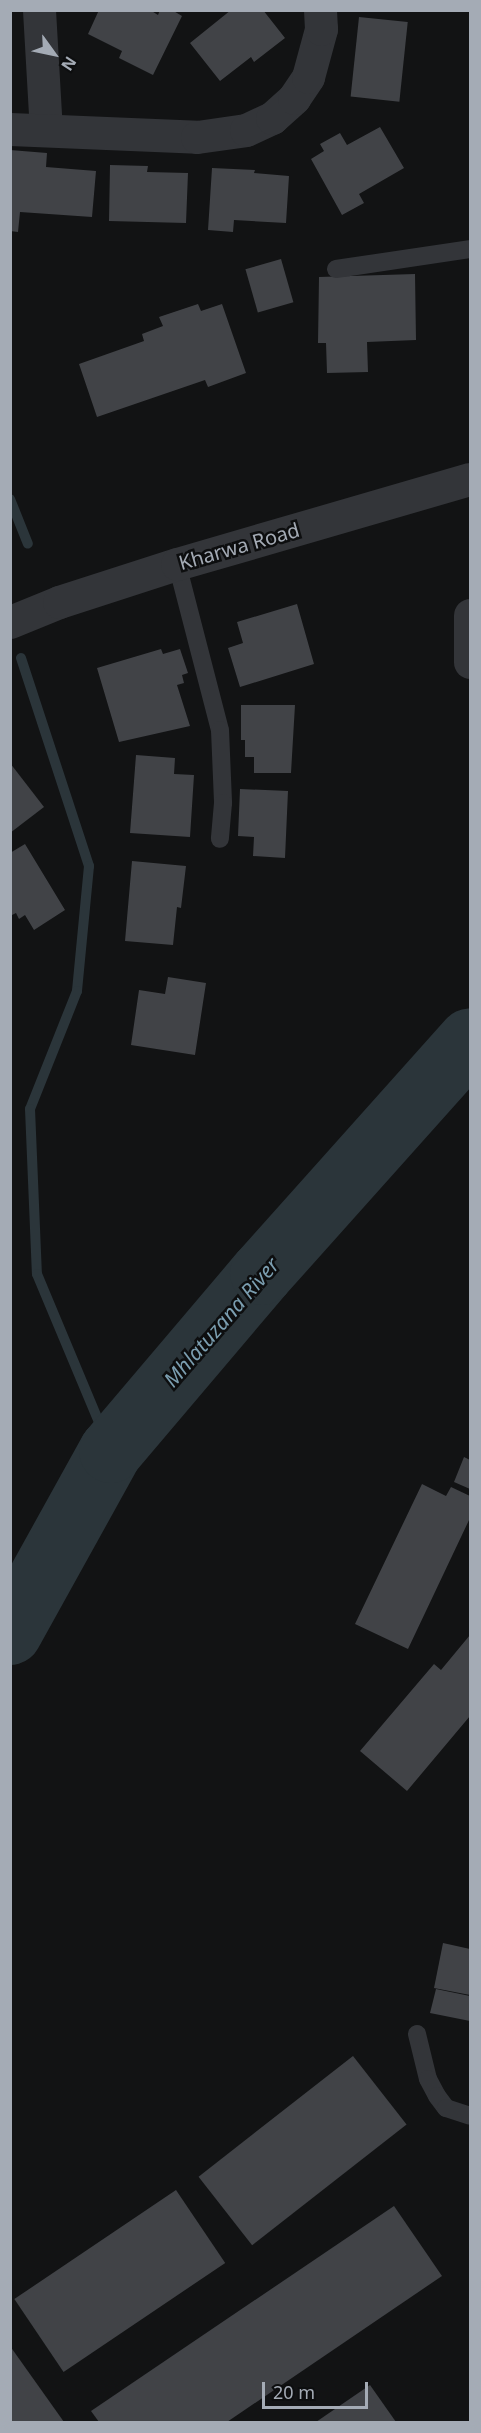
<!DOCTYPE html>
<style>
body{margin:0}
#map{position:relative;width:481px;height:2433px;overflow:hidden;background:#121314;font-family:"Noto Sans",sans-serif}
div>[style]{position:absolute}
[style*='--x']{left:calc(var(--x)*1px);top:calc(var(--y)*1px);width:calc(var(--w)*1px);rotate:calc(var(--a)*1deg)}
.stream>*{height:10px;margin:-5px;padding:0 5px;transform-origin:5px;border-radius:5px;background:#2b353a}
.river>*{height:64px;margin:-32px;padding:0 32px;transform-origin:32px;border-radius:32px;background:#2b353a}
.building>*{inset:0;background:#414347;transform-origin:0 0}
.service>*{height:18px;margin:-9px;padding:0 9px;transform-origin:9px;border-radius:9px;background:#333539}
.minor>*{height:33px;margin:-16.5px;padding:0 16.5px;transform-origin:16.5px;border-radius:16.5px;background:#333539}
.tertiary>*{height:33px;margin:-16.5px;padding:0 16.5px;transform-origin:16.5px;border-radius:16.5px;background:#333539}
span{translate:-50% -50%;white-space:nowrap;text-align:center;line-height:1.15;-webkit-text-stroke:5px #0d0e0f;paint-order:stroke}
.street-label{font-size:20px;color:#a4abb5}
.water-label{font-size:21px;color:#7b9eb0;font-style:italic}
.frame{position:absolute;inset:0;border:12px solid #a4abb5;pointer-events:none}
.north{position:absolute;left:24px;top:24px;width:60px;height:60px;-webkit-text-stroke:4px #0d0e0f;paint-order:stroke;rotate:123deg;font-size:16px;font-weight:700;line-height:24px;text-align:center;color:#a4abb5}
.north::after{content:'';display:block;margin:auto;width:21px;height:27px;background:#a4abb5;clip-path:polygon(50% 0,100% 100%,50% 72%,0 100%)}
.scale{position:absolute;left:262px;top:2382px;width:106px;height:27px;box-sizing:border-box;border:3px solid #a4abb5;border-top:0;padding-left:8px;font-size:18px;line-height:21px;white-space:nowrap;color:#a4abb5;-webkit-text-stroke:4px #0d0e0f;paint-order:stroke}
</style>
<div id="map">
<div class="stream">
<div style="--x:10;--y:499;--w:48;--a:68.2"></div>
<div style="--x:21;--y:658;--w:219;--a:71.9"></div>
<div style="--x:89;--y:866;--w:126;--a:95.5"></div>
<div style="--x:77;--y:991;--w:127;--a:111.7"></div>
<div style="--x:30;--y:1109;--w:165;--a:87.6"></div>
<div style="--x:37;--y:1274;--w:192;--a:67.3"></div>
</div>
<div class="river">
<div style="--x:10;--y:1633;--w:208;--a:-61"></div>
<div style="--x:111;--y:1451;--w:233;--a:-49.7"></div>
<div style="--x:262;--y:1273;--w:312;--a:-48.2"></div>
</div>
<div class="building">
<div style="clip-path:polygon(99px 10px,150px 10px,158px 15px,160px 10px,172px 10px,182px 16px,153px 75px,119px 58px,122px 51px,88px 34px)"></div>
<div style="clip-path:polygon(231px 10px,263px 10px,285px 38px,254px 62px,251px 57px,220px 81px,190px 43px)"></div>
<div style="left:359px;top:17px;width:49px;height:80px;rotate:6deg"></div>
<div style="clip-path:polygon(380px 127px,404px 168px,359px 194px,364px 203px,342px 215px,311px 159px,324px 151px,320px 144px,340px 133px,347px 145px)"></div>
<div style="clip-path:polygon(10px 150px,47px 153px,46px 167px,96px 171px,92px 217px,20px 212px,18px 232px,10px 231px)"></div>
<div style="clip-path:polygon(110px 165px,148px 166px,147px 172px,188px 173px,186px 223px,109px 221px)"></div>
<div style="clip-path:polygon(212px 168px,255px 170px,254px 173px,289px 176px,286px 223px,234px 220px,233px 232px,208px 230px)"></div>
<div style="left:281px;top:259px;width:45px;height:37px;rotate:74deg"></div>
<div style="clip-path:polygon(415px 274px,416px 340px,367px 342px,368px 372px,327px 373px,326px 343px,318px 343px,319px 277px)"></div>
<div style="clip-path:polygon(198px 304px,201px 311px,222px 304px,246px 373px,208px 387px,205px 380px,97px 417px,79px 364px,144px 341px,142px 334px,163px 326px,159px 317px)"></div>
<div style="clip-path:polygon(297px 604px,314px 664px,240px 687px,228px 648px,243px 643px,237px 622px)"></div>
<div style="clip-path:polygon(161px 649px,163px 654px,180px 649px,188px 673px,182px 675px,184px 683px,177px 685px,190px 726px,119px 742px,97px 668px)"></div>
<div style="clip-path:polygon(241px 705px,295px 705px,291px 773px,254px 773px,254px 757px,245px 757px,245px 740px,241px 740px)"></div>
<div style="clip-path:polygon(136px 755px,175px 758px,174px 774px,194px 775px,190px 837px,130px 833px)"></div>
<div style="clip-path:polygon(10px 763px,44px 807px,10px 833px)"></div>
<div style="clip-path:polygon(240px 789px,288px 791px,285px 858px,253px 856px,254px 837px,238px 836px)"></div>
<div style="clip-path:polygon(25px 844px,65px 910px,34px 930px,25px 915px,19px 919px,16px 913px,10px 916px,10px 853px)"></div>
<div style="clip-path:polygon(132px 861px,186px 866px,181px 908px,177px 907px,173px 945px,125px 941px)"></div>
<div style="clip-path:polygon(168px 977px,206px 983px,195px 1055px,131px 1045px,139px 990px,165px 994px)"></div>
<div style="clip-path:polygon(464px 1457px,470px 1460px,470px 1489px,454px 1482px)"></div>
<div style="clip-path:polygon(422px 1484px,446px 1496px,451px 1487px,470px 1496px,470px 1518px,408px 1649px,355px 1624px)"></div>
<div style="clip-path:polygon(470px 1635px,470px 1716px,407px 1791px,360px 1751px,434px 1664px,441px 1670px)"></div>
<div style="clip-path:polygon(443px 1943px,470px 1949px,470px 1995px,434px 1988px)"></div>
<div style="clip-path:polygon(436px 1989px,470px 1996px,470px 2021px,430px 2013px)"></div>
<div style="left:353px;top:2056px;width:87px;height:196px;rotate:52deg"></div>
<div style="left:176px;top:2190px;width:88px;height:195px;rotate:56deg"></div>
<div style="clip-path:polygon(394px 2206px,442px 2276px,227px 2422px,99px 2422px,91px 2411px)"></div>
<div style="clip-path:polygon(10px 2346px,64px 2422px,10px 2422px)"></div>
<div style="clip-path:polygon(370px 2385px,396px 2422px,316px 2422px)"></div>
</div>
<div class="service">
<div style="--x:336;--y:269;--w:135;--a:-8.5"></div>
<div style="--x:177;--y:564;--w:171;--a:75.5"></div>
<div style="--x:220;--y:730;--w:73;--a:87.6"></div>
<div style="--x:223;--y:803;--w:36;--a:95"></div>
<div style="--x:417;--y:2034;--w:46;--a:76.3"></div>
<div style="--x:428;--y:2079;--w:19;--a:62"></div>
<div style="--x:437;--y:2096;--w:15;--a:53"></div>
<div style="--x:446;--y:2108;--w:25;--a:18"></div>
</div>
<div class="minor">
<div style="--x:39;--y:10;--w:120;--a:86.7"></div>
<div style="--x:10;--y:129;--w:187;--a:2.4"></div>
<div style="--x:197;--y:137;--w:49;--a:-8.1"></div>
<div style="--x:246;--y:130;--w:29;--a:-25"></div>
<div style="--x:272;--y:118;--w:30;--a:-42"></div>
<div style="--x:294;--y:98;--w:25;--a:-56"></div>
<div style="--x:308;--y:77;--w:50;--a:-74.8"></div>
<div style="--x:321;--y:29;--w:19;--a:-93"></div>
<div style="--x:10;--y:622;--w:53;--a:-22.2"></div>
<div style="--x:59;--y:602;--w:124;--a:-17.9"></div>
<div style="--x:177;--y:564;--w:305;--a:-16.2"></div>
</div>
<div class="tertiary">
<div style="--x:470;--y:615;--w:47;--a:90"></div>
</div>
<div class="street-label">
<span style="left:239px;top:546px;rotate:-16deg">Kharwa Road</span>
</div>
<div class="water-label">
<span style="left:221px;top:1322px;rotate:-49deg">Mhlatuzana River</span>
</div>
<div class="frame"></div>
<div class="north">N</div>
<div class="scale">20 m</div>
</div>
